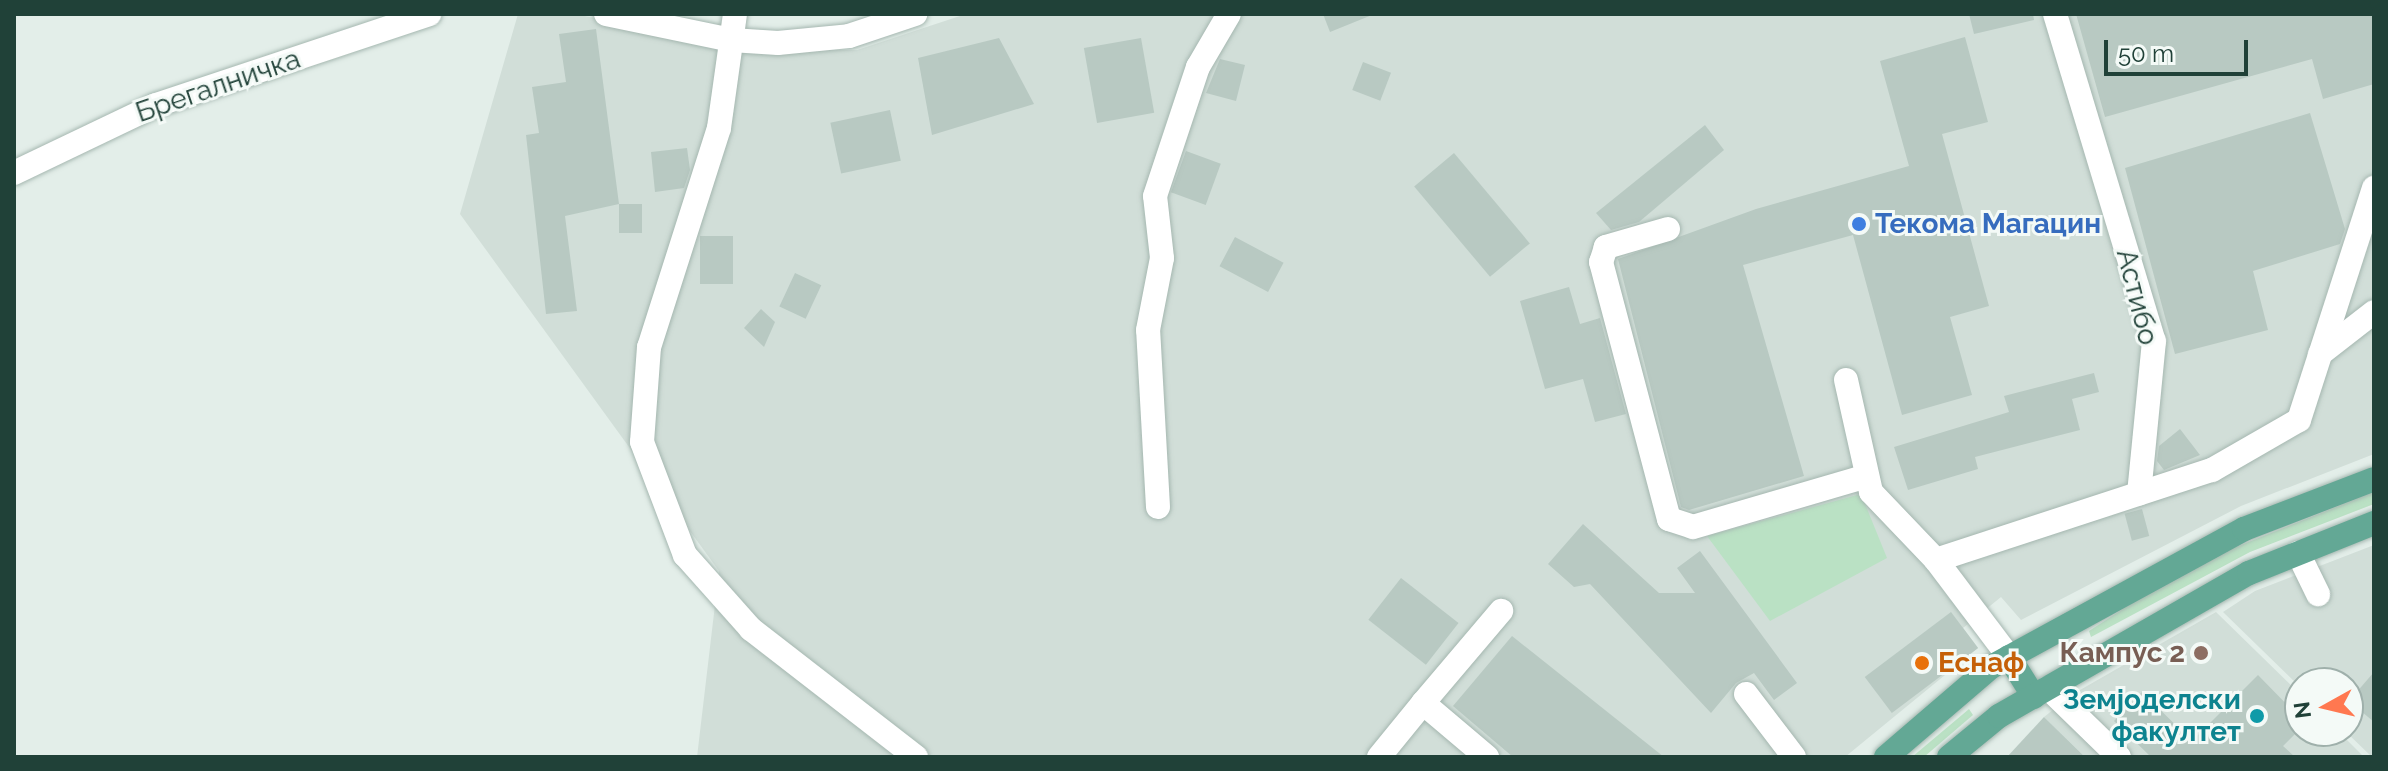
<!DOCTYPE html>
<meta charset="utf-8">
<style>
body{margin:0}
#map{position:relative;width:2388px;height:771px;overflow:hidden;background:#e3eee9;font-family:Raleway,sans-serif}
div>[style]{position:absolute}
[style*='--x']{left:calc(var(--x)*1px);top:calc(var(--y)*1px);width:calc(var(--w)*1px);rotate:calc(var(--a)*1deg)}
.built>*{inset:0;background:#d1ded8}
.green>*{inset:0;background:#bae1c4}
.building>*{inset:0;background:#b8c9c2;transform-origin:0 0}
.roads{filter:drop-shadow(0 0 2px #a5b7b0) drop-shadow(0 0 2px #a5b7b0)}
.minor>*{height:24px;margin:-12px;padding:0 12px;transform-origin:12px;border-radius:12px;background:#fff}
.major>*{height:24px;margin:-12px;padding:0 12px;transform-origin:12px;border-radius:12px;background:#63a895}
.dots>*{width:22px;height:22px;translate:-50% -50%;box-sizing:border-box;border:4px solid #f4faf7;border-radius:50%}
span{translate:-50% -50%;white-space:nowrap;text-align:center;line-height:1.15;-webkit-text-stroke:6px #f4faf7;paint-order:stroke}
.street-label{font-size:28px;color:#204138}
.shop-label{font-size:28px;color:#366cbe;font-weight:700}
.left{translate:0 -50%;text-align:left}
.education-label{font-size:28px;color:#785e54;font-weight:700}
.right{translate:-100% -50%;text-align:right}
.food-label{font-size:28px;color:#c56008;font-weight:700}
.culture-label{font-size:28px;color:#0d838f;font-weight:700}
.frame{position:absolute;inset:0;border:16px solid #204138;pointer-events:none}
.north{position:absolute;left:2284px;top:667px;width:80px;height:80px;box-sizing:border-box;background:#f4faf7;border:2px solid #9fb0ab;border-radius:50%;rotate:262deg;font-size:22px;font-weight:700;line-height:32px;text-align:center;color:#204138}
.north::after{content:'';display:block;margin:auto;width:28px;height:36px;background:#ff7850;clip-path:polygon(50% 0,100% 100%,50% 72%,0 100%)}
.scale{position:absolute;left:2104px;top:40px;width:144px;height:36px;box-sizing:border-box;border:4px solid #204138;border-top:0;padding-left:10px;font-size:24px;line-height:28px;white-space:nowrap;color:#204138;-webkit-text-stroke:6px #f4faf7;paint-order:stroke}
</style>
<div id="map">
<div class="built">
<div style="clip-path:polygon(518px 14px,575px 14px,752px 50px,857px 50px,966px 14px,2374px 14px,2374px 454px,2241px 506px,2021px 620px,2001px 597px,1963px 628px,1978px 648px,1845px 757px,697px 757px,719px 571px,460px 214px)"></div>
<div style="clip-path:polygon(2374px 545px,2374px 757px,2372px 757px,2345px 731px,2348px 683px,2300px 683px,2300px 687px,2223px 612px,2255px 591px)"></div>
<div style="clip-path:polygon(2216px 612px,2300px 694px,2300px 731px,2338px 731px,2364px 757px,2085px 757px,2044px 717px,2073px 694px)"></div>
</div>
<div class="green">
<div style="clip-path:polygon(2374px 492px,2374px 504px,2250px 552px,2091px 637px,2089px 631px,2191px 565px)"></div>
<div style="clip-path:polygon(1861px 494px,1887px 558px,1770px 621px,1707px 536px)"></div>
<div style="clip-path:polygon(1969px 709px,1973px 715px,1924px 757px,1912px 757px)"></div>
</div>
<div class="building">
<div style="clip-path:polygon(1323px 14px,1372px 14px,1372px 15px,1330px 32px)"></div>
<div style="clip-path:polygon(1969px 14px,2033px 14px,2034px 20px,1974px 34px)"></div>
<div style="clip-path:polygon(2076px 14px,2374px 14px,2374px 84px,2323px 99px,2312px 59px,2105px 117px)"></div>
<div style="clip-path:polygon(596px 29px,619px 204px,565px 216px,577px 311px,546px 314px,526px 135px,539px 133px,532px 87px,566px 82px,559px 34px)"></div>
<div style="clip-path:polygon(1965px 37px,1988px 122px,1942px 134px,1989px 306px,1950px 317px,1972px 395px,1902px 415px,1853px 235px,1743px 265px,1804px 476px,1689px 510px,1681px 507px,1618px 259px,1756px 209px,1909px 166px,1880px 61px)"></div>
<div style="clip-path:polygon(999px 38px,1034px 104px,932px 135px,918px 58px)"></div>
<div style="left:1141px;top:38px;width:76px;height:58px;rotate:80deg"></div>
<div style="clip-path:polygon(1220px 59px,1245px 65px,1236px 101px,1206px 93px)"></div>
<div style="left:1363px;top:62px;width:30px;height:30px;rotate:21deg"></div>
<div style="left:890px;top:110px;width:52px;height:61px;rotate:78deg"></div>
<div style="clip-path:polygon(2310px 113px,2345px 229px,2340px 244px,2253px 271px,2268px 330px,2175px 354px,2125px 168px)"></div>
<div style="clip-path:polygon(1705px 125px,1724px 150px,1639px 222px,1611px 230px,1596px 213px)"></div>
<div style="clip-path:polygon(687px 148px,690px 170px,684px 188px,655px 192px,651px 152px)"></div>
<div style="left:1186px;top:151px;width:37px;height:44px;rotate:20deg"></div>
<div style="left:1454px;top:153px;width:118px;height:52px;rotate:50deg"></div>
<div style="left:619px;top:204px;width:23px;height:29px"></div>
<div style="left:700px;top:236px;width:33px;height:48px"></div>
<div style="left:1235px;top:237px;width:55px;height:33px;rotate:28deg"></div>
<div style="left:795px;top:273px;width:29px;height:37px;rotate:25deg"></div>
<div style="clip-path:polygon(1569px 287px,1580px 324px,1600px 318px,1626px 414px,1595px 422px,1583px 379px,1545px 389px,1520px 301px)"></div>
<div style="clip-path:polygon(761px 309px,775px 322px,764px 347px,744px 328px)"></div>
<div style="clip-path:polygon(2094px 373px,2099px 392px,2072px 399px,2080px 430px,1975px 457px,1978px 469px,1908px 490px,1894px 447px,2009px 412px,2004px 396px)"></div>
<div style="clip-path:polygon(2180px 429px,2200px 455px,2164px 470px,2157px 461px,2159px 446px)"></div>
<div style="left:2142px;top:509px;width:28px;height:18px;rotate:75deg"></div>
<div style="clip-path:polygon(1583px 524px,1659px 593px,1695px 593px,1677px 568px,1700px 551px,1797px 683px,1774px 700px,1754px 673px,1736px 683px,1711px 713px,1590px 584px,1574px 587px,1548px 564px)"></div>
<div style="left:1401px;top:578px;width:73px;height:53px;rotate:38deg"></div>
<div style="left:1951px;top:612px;width:45px;height:108px;rotate:53deg"></div>
<div style="clip-path:polygon(1512px 636px,1664px 757px,1513px 757px,1453px 706px)"></div>
<div style="clip-path:polygon(2374px 672px,2374px 722px,2349px 701px)"></div>
<div style="clip-path:polygon(2258px 675px,2300px 718px,2300px 729px,2283px 746px,2295px 757px,2151px 757px,2114px 721px,2142px 692px,2192px 741px)"></div>
<div style="clip-path:polygon(2044px 717px,2085px 757px,2007px 757px)"></div>
</div>
<div class="roads">
<div class="minor">
<div style="--x:606;--y:14;--w:128;--a:11.7"></div>
<div style="--x:731;--y:40;--w:47;--a:3.7"></div>
<div style="--x:778;--y:43;--w:71;--a:-5.6"></div>
<div style="--x:849;--y:36;--w:70;--a:-18.4"></div>
<div style="--x:735;--y:14;--w:115;--a:98"></div>
<div style="--x:719;--y:128;--w:230;--a:107.7"></div>
<div style="--x:649;--y:347;--w:95;--a:94.2"></div>
<div style="--x:642;--y:442;--w:121;--a:69.2"></div>
<div style="--x:685;--y:555;--w:99;--a:48.3"></div>
<div style="--x:751;--y:629;--w:209;--a:37.8"></div>
<div style="--x:2055;--y:14;--w:342;--a:73.2"></div>
<div style="--x:2154;--y:341;--w:153;--a:95.6"></div>
<div style="--x:14;--y:173;--w:157;--a:-25.6"></div>
<div style="--x:156;--y:105;--w:288;--a:-18.4"></div>
<div style="--x:1668;--y:229;--w:65;--a:163.8"></div>
<div style="--x:1606;--y:247;--w:16;--a:108"></div>
<div style="--x:1601;--y:262;--w:266;--a:75.2"></div>
<div style="--x:1669;--y:519;--w:25;--a:18"></div>
<div style="--x:1693;--y:527;--w:181;--a:-16.3"></div>
<div style="--x:2320;--y:354;--w:68;--a:-37.9"></div>
<div style="--x:1846;--y:380;--w:115;--a:77.4"></div>
<div style="--x:1871;--y:492;--w:94;--a:46.3"></div>
<div style="--x:1158;--y:507;--w:177;--a:-93.2"></div>
<div style="--x:1148;--y:330;--w:73;--a:-79"></div>
<div style="--x:1162;--y:258;--w:62;--a:-96.4"></div>
<div style="--x:1155;--y:196;--w:136;--a:-71.6"></div>
<div style="--x:1198;--y:67;--w:61;--a:-59.7"></div>
<div style="--x:2298;--y:553;--w:46;--a:64"></div>
<div style="--x:2009;--y:657;--w:121;--a:-127"></div>
<div style="--x:1936;--y:560;--w:290;--a:-18.1"></div>
<div style="--x:2212;--y:470;--w:100;--a:-29.9"></div>
<div style="--x:2299;--y:420;--w:244;--a:-72.1"></div>
<div style="--x:2048;--y:688;--w:99;--a:44.2"></div>
<div style="--x:1746;--y:694;--w:79;--a:52.7"></div>
<div style="--x:1423;--y:703;--w:121;--a:-49.7"></div>
<div style="--x:1379;--y:757;--w:70;--a:-50.8"></div>
<div style="--x:1423;--y:703;--w:84;--a:40.2"></div>
</div>
<div class="major">
<div style="--x:2009;--y:657;--w:47;--a:58"></div>
<div style="--x:1886;--y:757;--w:138;--a:-40.6"></div>
<div style="--x:1991;--y:667;--w:288;--a:-28.6"></div>
<div style="--x:2244;--y:529;--w:139;--a:-21"></div>
<div style="--x:1949;--y:757;--w:65;--a:-39.4"></div>
<div style="--x:1999;--y:716;--w:288;--a:-29.8"></div>
<div style="--x:2249;--y:573;--w:135;--a:-21.8"></div>
</div>
</div>
<div class="dots">
<div style="left:1859px;top:224px;background:#3f7fe0"></div>
<div style="left:2201px;top:653px;background:#8d6e63"></div>
<div style="left:1922px;top:663px;background:#e8710a"></div>
<div style="left:2257px;top:716px;background:#0f9aa8"></div>
</div>
<div class="street-label">
<span style="left:218px;top:86px;rotate:-19deg">Брегалничка</span>
<span style="left:2137px;top:297px;rotate:76deg">Астибо</span>
</div>
<div class="shop-label">
<span class="left" style="left:1875px;top:224px">Текома Магацин</span>
</div>
<div class="education-label">
<span class="right" style="left:2185px;top:653px">Кампус 2</span>
</div>
<div class="food-label">
<span class="left" style="left:1938px;top:663px">Еснаф</span>
</div>
<div class="culture-label">
<span class="right" style="left:2241px;top:716px">Земјоделски<br>факултет</span>
</div>
<div class="frame"></div>
<div class="north">N</div>
<div class="scale">50 m</div>
</div>
